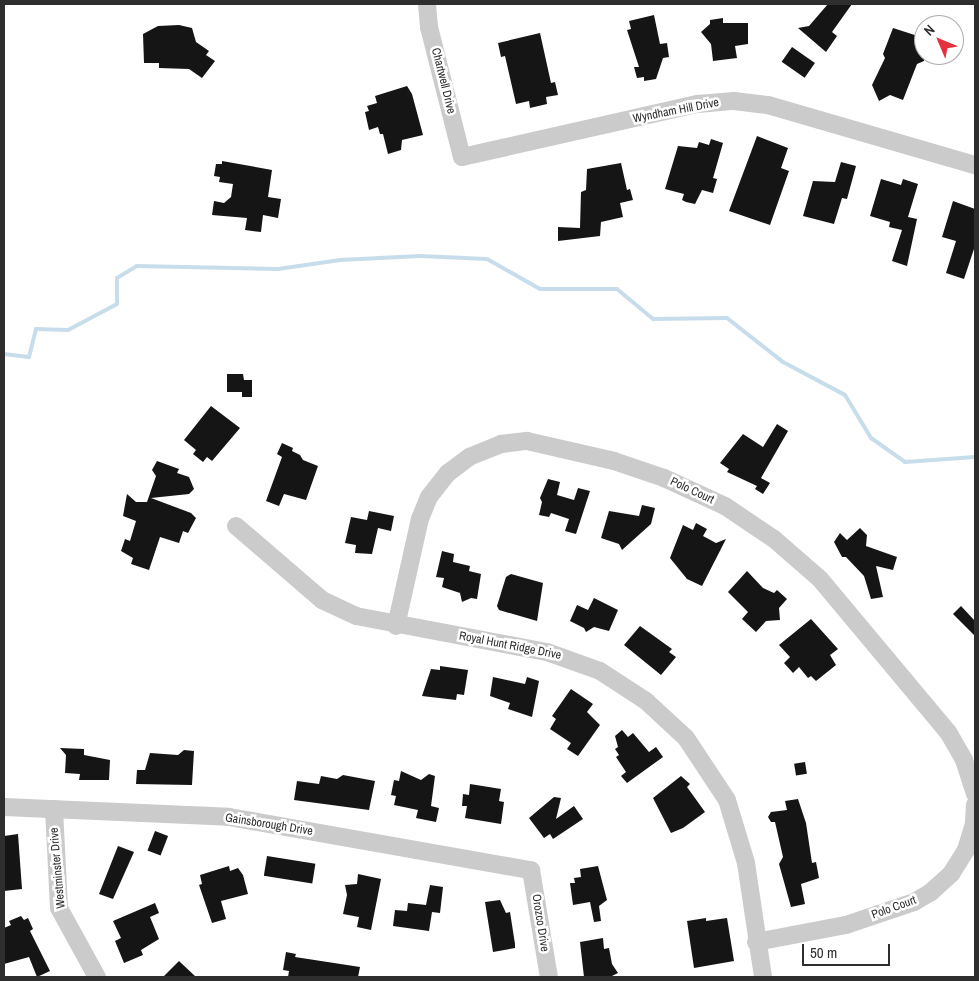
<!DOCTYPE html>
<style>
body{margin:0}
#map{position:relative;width:979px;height:981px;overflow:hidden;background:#fff;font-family:"Archivo Narrow",sans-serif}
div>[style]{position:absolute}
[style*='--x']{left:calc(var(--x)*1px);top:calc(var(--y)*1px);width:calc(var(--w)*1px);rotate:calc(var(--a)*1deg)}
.stream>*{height:4px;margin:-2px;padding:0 2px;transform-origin:2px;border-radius:2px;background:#c8ddeb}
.building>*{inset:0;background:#151515;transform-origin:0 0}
.minor>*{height:18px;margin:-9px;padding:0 9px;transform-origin:9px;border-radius:9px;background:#cbcbcb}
span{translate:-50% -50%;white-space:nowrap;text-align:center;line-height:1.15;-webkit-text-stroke:5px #fff;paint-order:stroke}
.street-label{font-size:12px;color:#2e2e2e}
.frame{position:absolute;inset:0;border:5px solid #2e2e2e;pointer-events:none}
.north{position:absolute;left:914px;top:15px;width:50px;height:50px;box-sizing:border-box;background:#fff;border:1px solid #ababab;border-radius:50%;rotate:315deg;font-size:14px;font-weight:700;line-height:20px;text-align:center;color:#2e2e2e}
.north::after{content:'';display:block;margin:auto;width:18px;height:22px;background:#e5303d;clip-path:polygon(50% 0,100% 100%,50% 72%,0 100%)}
.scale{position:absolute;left:802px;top:944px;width:88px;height:22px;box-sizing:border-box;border:2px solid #2e2e2e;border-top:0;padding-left:6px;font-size:15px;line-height:18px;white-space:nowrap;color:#2e2e2e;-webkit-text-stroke:4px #fff;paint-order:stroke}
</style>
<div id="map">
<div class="stream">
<div style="--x:4;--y:354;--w:25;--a:7"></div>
<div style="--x:29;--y:357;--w:29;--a:-76"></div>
<div style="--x:36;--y:329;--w:32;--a:2"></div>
<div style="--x:68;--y:330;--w:55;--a:-28"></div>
<div style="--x:117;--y:304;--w:26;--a:-90"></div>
<div style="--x:117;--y:278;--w:23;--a:-31"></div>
<div style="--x:137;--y:266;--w:141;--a:1.2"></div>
<div style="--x:278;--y:269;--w:63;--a:-8.3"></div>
<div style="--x:340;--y:260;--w:80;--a:-2.9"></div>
<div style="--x:420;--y:256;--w:67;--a:2.6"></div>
<div style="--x:487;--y:259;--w:61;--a:29.5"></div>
<div style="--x:540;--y:289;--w:77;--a:0"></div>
<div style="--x:617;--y:289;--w:47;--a:39.8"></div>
<div style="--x:653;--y:319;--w:74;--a:-0.8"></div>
<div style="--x:727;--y:318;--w:71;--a:38.2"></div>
<div style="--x:783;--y:362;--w:70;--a:28"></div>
<div style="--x:845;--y:395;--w:50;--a:58.8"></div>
<div style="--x:871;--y:438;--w:42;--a:35.2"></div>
<div style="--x:905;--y:462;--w:70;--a:-4.1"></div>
</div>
<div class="building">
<div style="clip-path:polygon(828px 4px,852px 4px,832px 32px,837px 36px,826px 52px,798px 28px,809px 26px)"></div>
<div style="clip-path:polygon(654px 15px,660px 44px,667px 43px,669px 57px,663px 58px,656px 79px,644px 81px,644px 77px,637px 78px,634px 67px,639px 67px,627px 30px,631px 29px,629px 21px)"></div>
<div style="clip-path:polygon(723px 18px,723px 23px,748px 23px,748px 44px,735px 46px,737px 58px,713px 61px,711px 44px,701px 32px,710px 24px,710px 20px)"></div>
<div style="clip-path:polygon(179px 25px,192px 28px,196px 42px,209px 51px,206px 55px,215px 61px,202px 78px,189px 69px,159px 68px,159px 63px,144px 63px,143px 34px,158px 26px)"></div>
<div style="clip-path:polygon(893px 28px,924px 38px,924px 61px,917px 64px,903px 100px,890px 95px,879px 101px,872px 85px,885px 58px,883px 54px)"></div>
<div style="clip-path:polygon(540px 33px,551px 83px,555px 82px,558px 95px,546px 97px,547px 104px,530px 108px,529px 101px,516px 104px,505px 56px,501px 57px,498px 43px)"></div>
<div style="left:792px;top:47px;width:28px;height:18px;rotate:35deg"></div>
<div style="clip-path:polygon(407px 86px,412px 94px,423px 135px,402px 140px,401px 150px,388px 154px,383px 134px,380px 134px,378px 127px,369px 130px,365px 112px,369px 111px,367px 106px,377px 103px,375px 96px)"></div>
<div style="clip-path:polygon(757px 136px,788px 148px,781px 168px,789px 171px,770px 225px,729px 211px)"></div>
<div style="clip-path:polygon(711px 139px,723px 143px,713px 178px,717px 179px,713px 193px,702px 190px,695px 204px,686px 202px,682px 200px,684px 194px,665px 189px,678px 146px,697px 148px,699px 142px,709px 145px)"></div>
<div style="clip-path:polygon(222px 161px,272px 170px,268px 197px,281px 199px,278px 218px,263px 215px,261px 232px,245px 230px,247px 218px,212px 215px,214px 201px,224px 203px,231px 197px,233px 184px,219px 182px,220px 177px,214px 176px,216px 164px,222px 164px)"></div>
<div style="clip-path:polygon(841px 162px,856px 166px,847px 199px,842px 198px,834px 224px,803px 216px,813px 181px,835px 182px)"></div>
<div style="clip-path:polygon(621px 163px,627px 190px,630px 189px,633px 200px,620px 203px,623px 217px,601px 222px,600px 236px,558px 241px,558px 227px,580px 228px,581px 192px,586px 190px,587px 169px)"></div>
<div style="clip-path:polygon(881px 179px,901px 185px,903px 179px,918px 184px,908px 217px,917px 219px,907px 266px,892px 261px,902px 230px,889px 227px,890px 222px,870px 216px)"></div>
<div style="clip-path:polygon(953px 201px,975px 209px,975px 246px,964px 279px,946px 273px,956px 241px,942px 237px)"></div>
<div style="clip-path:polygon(227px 374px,243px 374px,244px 380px,252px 380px,252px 397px,242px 397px,242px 392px,227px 392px)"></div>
<div style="clip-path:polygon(211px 406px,240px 428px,212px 461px,207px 457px,203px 462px,193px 454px,196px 450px,184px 440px)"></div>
<div style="clip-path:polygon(777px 424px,788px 431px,761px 478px,770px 483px,763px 494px,755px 489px,757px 486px,727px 472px,729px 469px,720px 463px,743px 434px,763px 447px)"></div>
<div style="clip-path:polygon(282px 443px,293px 448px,292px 451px,300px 455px,303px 460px,318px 466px,306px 500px,284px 494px,279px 506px,266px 501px,282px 457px,277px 454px)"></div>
<div style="clip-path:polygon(157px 461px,179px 469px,177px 473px,189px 477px,194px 489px,189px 494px,151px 498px,191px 513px,196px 518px,188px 533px,183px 531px,179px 543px,160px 537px,149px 570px,131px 564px,133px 558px,121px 551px,125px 539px,130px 541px,136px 521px,123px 516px,127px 494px,136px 502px,147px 502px,156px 476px,152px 470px)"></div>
<div style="clip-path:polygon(548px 479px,560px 482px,557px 495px,574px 500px,578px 488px,590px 491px,576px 534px,565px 531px,569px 519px,551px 513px,549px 517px,539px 515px,542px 502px,540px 498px)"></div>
<div style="clip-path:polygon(642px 505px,655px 508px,651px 524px,622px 550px,619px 544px,601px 538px,609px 511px,639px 516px)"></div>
<div style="clip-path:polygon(369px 511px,394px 516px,391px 531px,378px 528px,372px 554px,355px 553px,356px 545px,345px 543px,351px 517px,367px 520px)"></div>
<div style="clip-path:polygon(696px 523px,707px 529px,703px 536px,716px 543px,726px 539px,702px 586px,687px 579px,670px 558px,683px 525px,693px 530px)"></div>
<div style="clip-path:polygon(860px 528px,867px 535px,866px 546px,897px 557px,893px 570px,876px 566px,883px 597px,871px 599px,864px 576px,846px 557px,842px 557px,834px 542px,840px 533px,847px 540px)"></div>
<div style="clip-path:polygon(442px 551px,454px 554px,453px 562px,470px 566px,469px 571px,481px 574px,477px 599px,471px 598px,462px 602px,460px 593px,442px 587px,444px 578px,436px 577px)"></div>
<div style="clip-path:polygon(747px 571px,763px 588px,774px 593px,777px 590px,787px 599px,779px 608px,780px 620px,766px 621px,756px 632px,742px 619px,748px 612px,728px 592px)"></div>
<div style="clip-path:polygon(511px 574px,543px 583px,537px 621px,499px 610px,497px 606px,506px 577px)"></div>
<div style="clip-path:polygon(594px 598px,618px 610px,609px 631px,594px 627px,586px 632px,584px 628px,570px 621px,577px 605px,588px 610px)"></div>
<div style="clip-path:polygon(961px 606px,975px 621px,975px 636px,953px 614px)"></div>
<div style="clip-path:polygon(811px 619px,838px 649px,830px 655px,836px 665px,816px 681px,811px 676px,808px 678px,799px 667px,793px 673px,784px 663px,790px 657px,779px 645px)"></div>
<div style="clip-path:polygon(640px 626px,672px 649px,669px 652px,676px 657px,661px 675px,624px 645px)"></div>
<div style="clip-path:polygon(440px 666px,468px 670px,464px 695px,457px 694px,456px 700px,422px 696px,431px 669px,440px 670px)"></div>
<div style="clip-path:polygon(493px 677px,525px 684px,527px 677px,539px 681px,532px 717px,508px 709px,510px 703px,490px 696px)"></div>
<div style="clip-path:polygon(571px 689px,593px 704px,587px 712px,600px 725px,578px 756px,567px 749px,571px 743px,550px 729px,556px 719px,552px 716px)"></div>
<div style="clip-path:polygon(622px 730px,628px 737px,633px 733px,649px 752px,656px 747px,663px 757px,627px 783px,621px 776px,626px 772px,616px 757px,619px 755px,615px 749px,618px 747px,615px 736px)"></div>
<div style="clip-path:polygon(60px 748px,84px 749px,84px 755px,110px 760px,109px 780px,79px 780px,80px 774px,65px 773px,66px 755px)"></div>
<div style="clip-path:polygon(184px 750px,194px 751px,192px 785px,136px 784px,137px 770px,145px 770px,150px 753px,178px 755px)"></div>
<div style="left:805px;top:762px;width:12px;height:11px;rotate:81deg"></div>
<div style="clip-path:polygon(401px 771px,421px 780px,429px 774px,435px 776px,431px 806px,439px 808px,436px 822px,416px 818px,418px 810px,394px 805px,396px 796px,391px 795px,394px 780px,399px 781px)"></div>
<div style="clip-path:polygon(343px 775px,375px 781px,369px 810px,294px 800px,297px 781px,319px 784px,321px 776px,337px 779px)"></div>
<div style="clip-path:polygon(681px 776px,690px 784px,687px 787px,705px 812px,683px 828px,671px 833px,653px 798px)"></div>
<div style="clip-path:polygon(470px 784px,501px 789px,499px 801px,504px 802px,501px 824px,465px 818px,467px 806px,462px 806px,463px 794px,469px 795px)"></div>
<div style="clip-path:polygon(554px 797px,561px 798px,556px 819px,574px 806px,583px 819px,553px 839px,550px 834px,544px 838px,529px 818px)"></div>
<div style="clip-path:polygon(798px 799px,806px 823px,812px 863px,816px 862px,819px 878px,801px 884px,805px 904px,791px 907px,779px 864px,783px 857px,775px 822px,771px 822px,768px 817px,771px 812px,787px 810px,785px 801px)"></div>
<div style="left:155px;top:831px;width:14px;height:21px;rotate:21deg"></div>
<div style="clip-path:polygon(18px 834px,22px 889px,4px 891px,4px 836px)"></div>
<div style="clip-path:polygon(118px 846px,134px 852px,113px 899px,99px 894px)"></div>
<div style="left:267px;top:856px;width:49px;height:20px;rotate:9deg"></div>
<div style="clip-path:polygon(229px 866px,230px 871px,238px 868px,243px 875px,248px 894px,221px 901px,226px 919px,212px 923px,199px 885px,202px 884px,200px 875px)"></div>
<div style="clip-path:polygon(598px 866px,607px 900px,599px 906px,601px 921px,594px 922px,590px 902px,573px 905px,570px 883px,575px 883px,574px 878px,581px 877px,580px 869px)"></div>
<div style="clip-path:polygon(358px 874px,381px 879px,371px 930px,357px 927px,359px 917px,343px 914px,347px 895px,345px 885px,357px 884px)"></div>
<div style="clip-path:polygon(430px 885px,443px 887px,440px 913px,432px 912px,429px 931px,393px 926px,395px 910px,407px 911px,408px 903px,426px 905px)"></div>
<div style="clip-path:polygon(500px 900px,506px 913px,510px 912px,515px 944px,515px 948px,493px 952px,485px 902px)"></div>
<div style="clip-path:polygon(155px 903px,159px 913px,150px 917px,159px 939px,141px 950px,143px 955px,124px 963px,115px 941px,121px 938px,113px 921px)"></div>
<div style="clip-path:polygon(21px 916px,24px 920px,28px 918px,33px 929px,30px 931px,50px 971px,37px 977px,29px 957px,4px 964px,4px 928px,11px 925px,9px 921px)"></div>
<div style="clip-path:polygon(706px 918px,706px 921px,727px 918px,734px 961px,694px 968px,687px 921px)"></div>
<div style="clip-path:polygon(603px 938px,604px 949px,609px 948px,612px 964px,618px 973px,610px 977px,584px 977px,580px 942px)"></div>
<div style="clip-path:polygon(286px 952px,296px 954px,295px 957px,360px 967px,358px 977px,288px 977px,289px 971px,283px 970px)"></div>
<div style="clip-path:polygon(179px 961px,196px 977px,163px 977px)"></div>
</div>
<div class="minor">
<div style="--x:427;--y:4;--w:23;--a:85"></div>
<div style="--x:429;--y:27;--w:134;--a:75.8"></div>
<div style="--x:462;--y:157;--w:242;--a:-12.7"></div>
<div style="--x:698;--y:104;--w:36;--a:-5"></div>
<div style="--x:734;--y:101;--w:34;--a:7"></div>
<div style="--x:768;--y:105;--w:216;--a:16.2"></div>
<div style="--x:236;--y:526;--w:113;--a:40.7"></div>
<div style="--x:322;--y:600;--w:38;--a:25"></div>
<div style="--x:356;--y:616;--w:194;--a:10.7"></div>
<div style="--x:547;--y:652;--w:56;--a:19.7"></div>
<div style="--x:600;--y:671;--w:55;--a:33.1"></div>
<div style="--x:646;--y:701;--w:54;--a:42.8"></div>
<div style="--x:686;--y:738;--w:74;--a:56.5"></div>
<div style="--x:727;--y:800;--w:66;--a:73.2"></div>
<div style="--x:746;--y:863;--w:115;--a:81.5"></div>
<div style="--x:396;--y:626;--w:110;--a:-77.4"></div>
<div style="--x:420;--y:519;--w:24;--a:-68"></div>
<div style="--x:429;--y:497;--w:31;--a:-52"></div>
<div style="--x:448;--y:473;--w:26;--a:-37"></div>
<div style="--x:469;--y:457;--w:35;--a:-22"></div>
<div style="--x:501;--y:444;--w:26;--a:-7"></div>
<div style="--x:527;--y:441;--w:89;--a:12.9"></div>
<div style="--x:614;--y:461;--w:53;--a:18.8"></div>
<div style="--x:664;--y:478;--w:67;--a:24.7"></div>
<div style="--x:725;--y:506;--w:59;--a:34"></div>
<div style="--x:774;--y:539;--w:61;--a:41"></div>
<div style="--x:820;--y:579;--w:199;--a:50.1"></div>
<div style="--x:948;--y:732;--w:32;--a:60"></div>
<div style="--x:964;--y:760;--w:36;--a:72"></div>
<div style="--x:4;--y:807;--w:225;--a:2.5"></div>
<div style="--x:229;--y:817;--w:307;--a:10"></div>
<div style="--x:531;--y:870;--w:109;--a:80.5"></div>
<div style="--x:54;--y:809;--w:99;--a:87.1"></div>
<div style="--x:59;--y:908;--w:79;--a:61.2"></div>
<div style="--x:756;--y:942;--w:92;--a:-10.7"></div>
<div style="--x:846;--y:925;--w:72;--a:-18.7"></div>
<div style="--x:914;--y:902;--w:20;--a:-30"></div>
<div style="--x:931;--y:892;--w:27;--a:-42"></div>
<div style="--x:951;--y:874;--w:28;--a:-58"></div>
<div style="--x:966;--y:850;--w:28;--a:-73"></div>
<div style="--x:974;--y:823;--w:18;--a:-87"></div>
</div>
<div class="street-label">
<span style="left:443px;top:81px;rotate:76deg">Chartwell Drive</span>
<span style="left:676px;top:111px;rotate:-11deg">Wyndham Hill Drive</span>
<span style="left:692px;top:491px;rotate:25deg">Polo Court</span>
<span style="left:510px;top:646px;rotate:11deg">Royal Hunt Ridge Drive</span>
<span style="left:269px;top:825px;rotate:9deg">Gainsborough Drive</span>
<span style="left:58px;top:868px;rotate:-95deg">Westminster Drive</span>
<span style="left:894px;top:908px;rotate:-20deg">Polo Court</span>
<span style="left:540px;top:923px;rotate:81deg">Orozco Drive</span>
</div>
<div class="frame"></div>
<div class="north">N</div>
<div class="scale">50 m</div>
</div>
